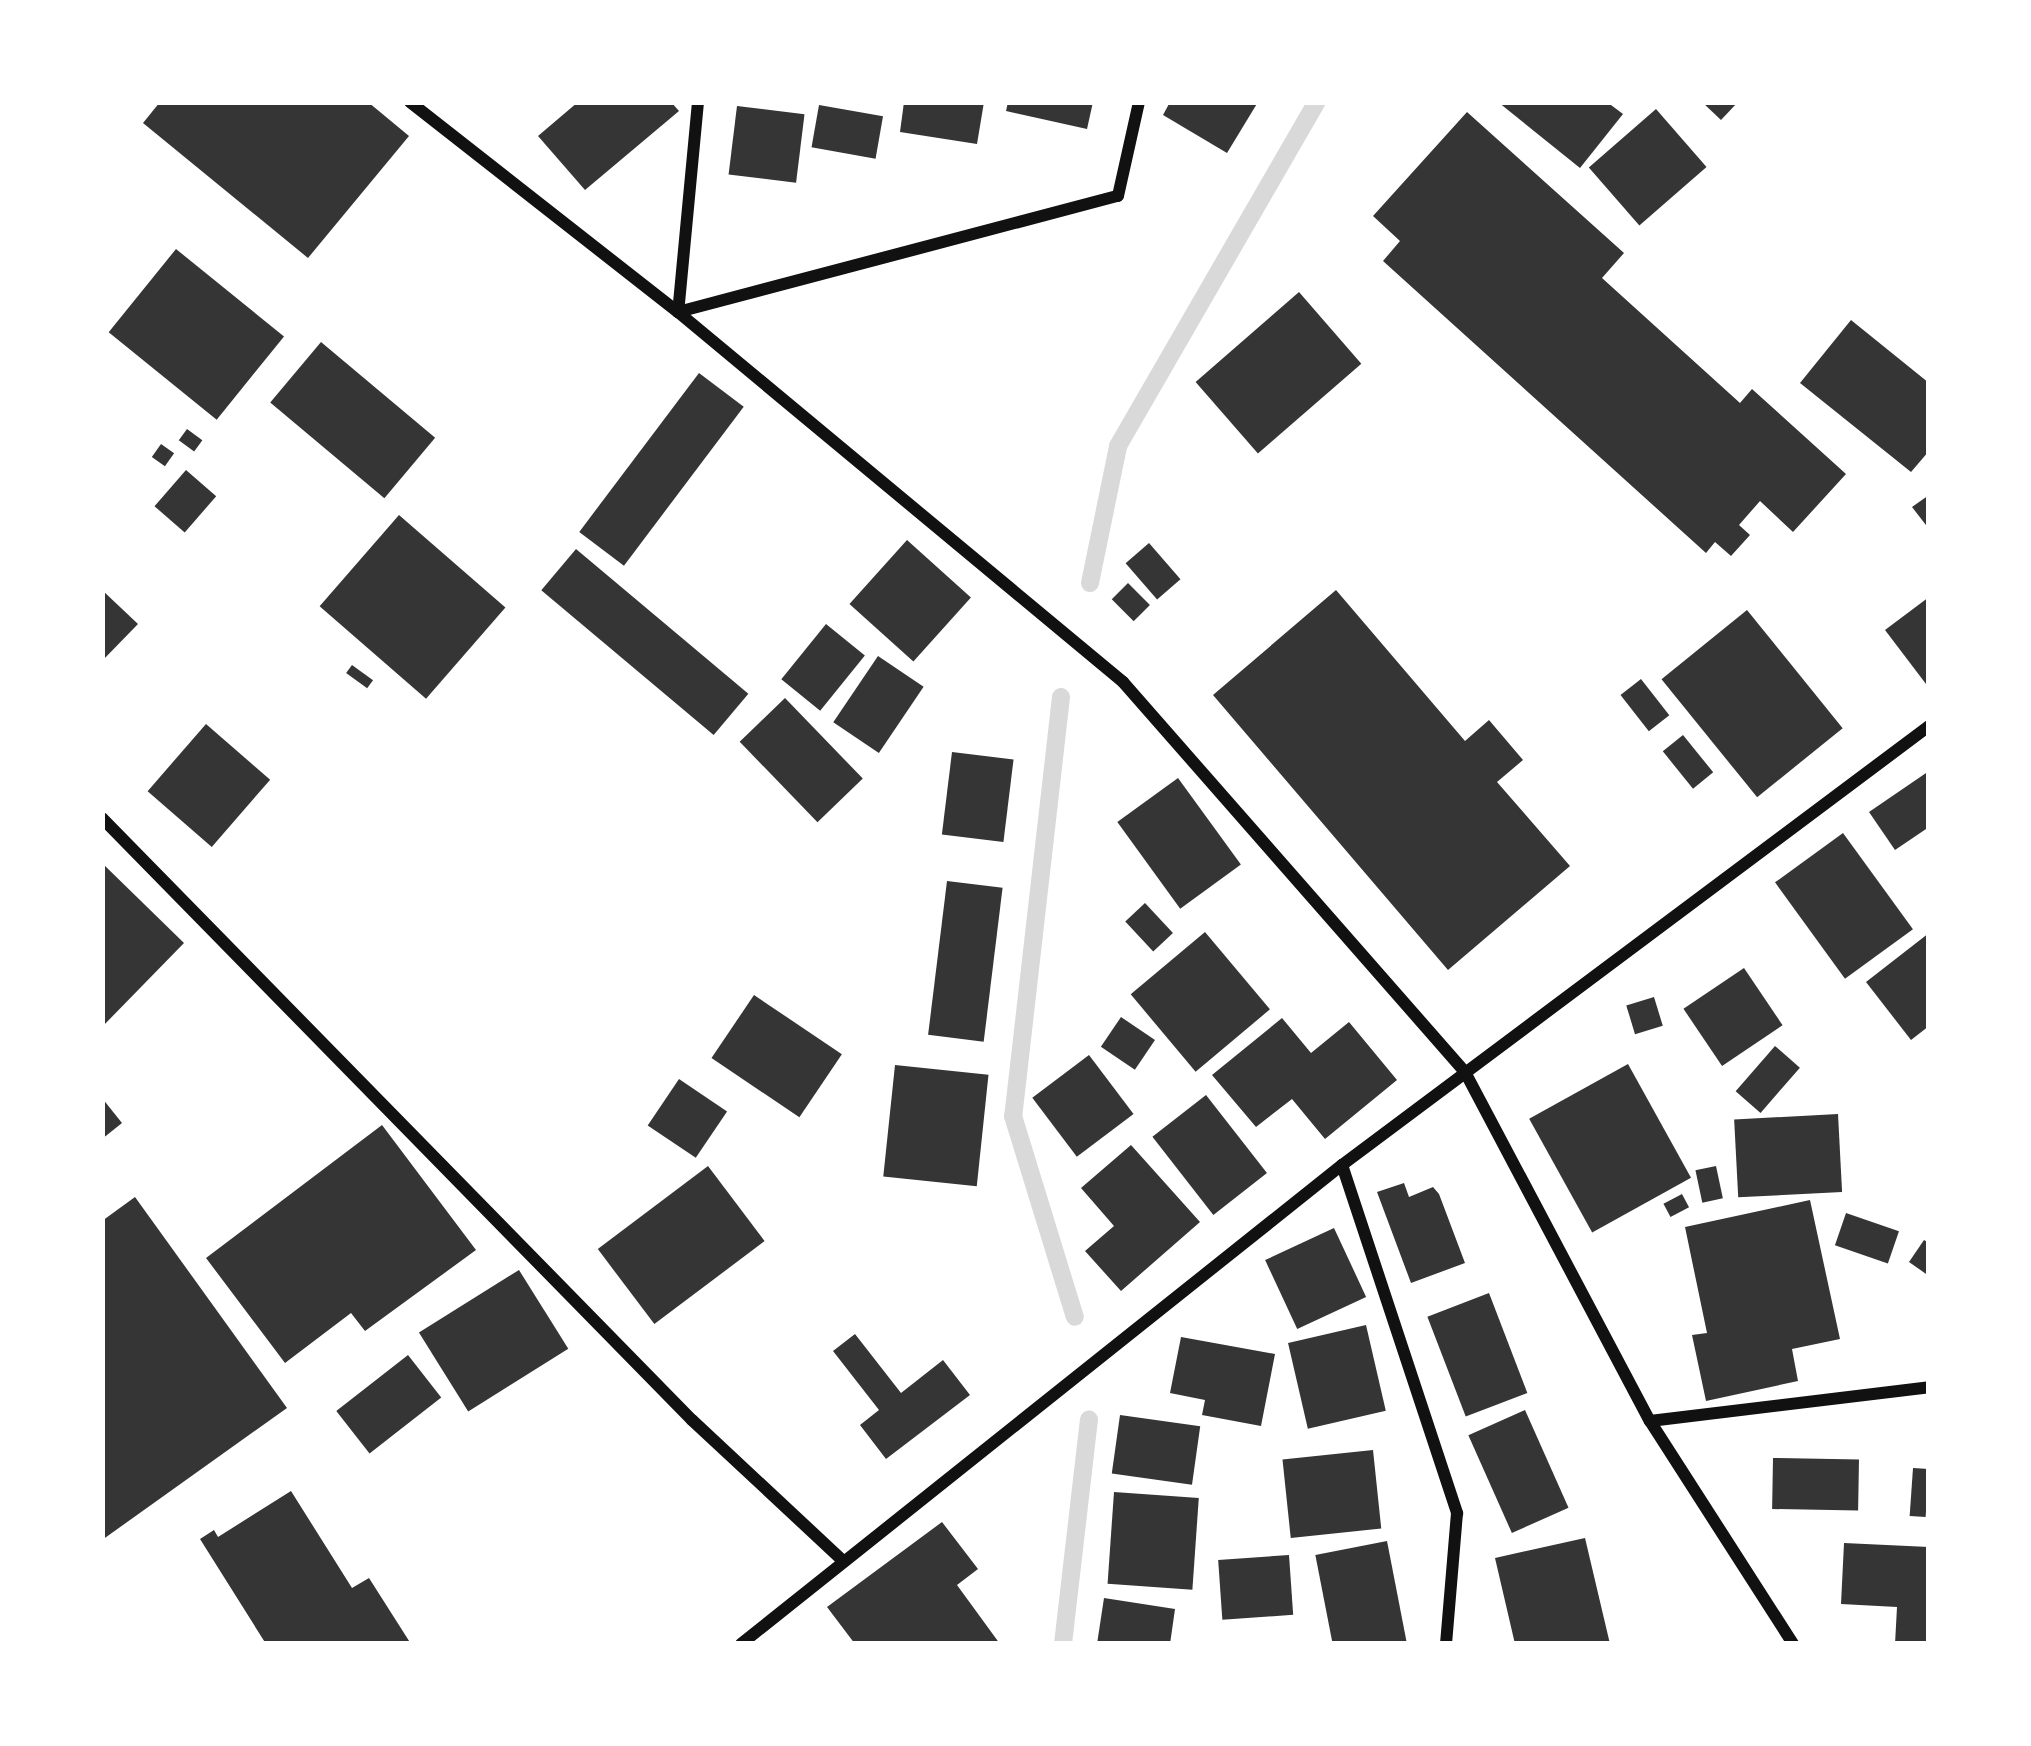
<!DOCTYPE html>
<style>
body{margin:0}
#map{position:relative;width:2031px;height:1746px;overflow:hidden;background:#fff;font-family:"Fira Sans",sans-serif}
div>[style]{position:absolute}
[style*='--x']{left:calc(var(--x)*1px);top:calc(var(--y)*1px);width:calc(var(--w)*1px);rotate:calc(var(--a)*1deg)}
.stream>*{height:18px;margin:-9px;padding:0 9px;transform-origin:9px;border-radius:9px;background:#d9d9d9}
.building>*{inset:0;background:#353535;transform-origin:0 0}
.minor>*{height:12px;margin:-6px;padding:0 6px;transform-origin:6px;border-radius:6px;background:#111}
span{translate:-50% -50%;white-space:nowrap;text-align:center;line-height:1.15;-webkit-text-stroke:12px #fff;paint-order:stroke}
.frame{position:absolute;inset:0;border:105px solid #fff;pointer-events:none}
</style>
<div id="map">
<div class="stream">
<div style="--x:1090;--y:583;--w:140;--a:-78.4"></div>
<div style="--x:1118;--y:446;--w:397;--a:-60"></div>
<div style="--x:1061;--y:697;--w:422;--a:96.5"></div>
<div style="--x:1013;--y:1116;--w:210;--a:72.9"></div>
<div style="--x:1063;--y:1644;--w:226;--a:-83.4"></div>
</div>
<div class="building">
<div style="clip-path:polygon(160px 102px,368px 102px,409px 136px,308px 258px,143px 123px)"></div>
<div style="clip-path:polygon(578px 102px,671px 102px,679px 111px,585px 190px,538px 136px)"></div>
<div style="clip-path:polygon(904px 102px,984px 102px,977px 144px,900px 132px)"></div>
<div style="clip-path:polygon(1008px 102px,1093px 102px,1087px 129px,1006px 111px)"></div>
<div style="clip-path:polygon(1170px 102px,1258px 102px,1227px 153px,1163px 115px)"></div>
<div style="clip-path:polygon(1498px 102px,1607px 102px,1623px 114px,1580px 168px)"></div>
<div style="clip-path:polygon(1702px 102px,1738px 102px,1721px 120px)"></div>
<div style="left:819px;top:105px;width:65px;height:43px;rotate:10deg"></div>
<div style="left:737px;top:106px;width:68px;height:69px;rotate:7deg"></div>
<div style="left:1656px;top:109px;width:77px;height:89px;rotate:49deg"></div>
<div style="clip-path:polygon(1467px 112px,1624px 253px,1602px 278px,1740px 403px,1752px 389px,1846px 474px,1793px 532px,1760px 501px,1739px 525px,1750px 535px,1731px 556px,1715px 542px,1706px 553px,1383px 261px,1400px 241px,1373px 216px)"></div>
<div style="left:176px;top:249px;width:139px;height:107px;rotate:39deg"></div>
<div style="left:1299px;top:292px;width:95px;height:137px;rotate:49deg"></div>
<div style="clip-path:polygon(1851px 320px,1929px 383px,1929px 451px,1911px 472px,1800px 383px)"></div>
<div style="left:321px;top:342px;width:149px;height:79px;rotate:40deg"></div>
<div style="left:699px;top:373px;width:56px;height:199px;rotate:37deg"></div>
<div style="left:187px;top:429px;width:19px;height:14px;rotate:36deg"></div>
<div style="left:161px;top:444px;width:16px;height:16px;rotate:35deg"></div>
<div style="left:186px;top:470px;width:40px;height:48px;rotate:41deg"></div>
<div style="clip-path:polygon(1929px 495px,1929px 529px,1912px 507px)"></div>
<div style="left:399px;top:515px;width:141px;height:121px;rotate:41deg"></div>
<div style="left:907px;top:540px;width:86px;height:86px;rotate:42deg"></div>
<div style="left:1149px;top:543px;width:48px;height:31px;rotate:49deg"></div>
<div style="left:576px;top:549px;width:225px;height:54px;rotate:40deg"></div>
<div style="left:1128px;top:583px;width:31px;height:23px;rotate:45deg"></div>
<div style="clip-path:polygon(102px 590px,138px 624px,102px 661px)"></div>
<div style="clip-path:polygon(1336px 590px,1465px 741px,1489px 720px,1523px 760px,1497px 782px,1570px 866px,1448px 970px,1213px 695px)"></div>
<div style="clip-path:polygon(1929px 597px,1929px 682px,1926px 684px,1885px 630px)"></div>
<div style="left:1747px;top:610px;width:152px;height:110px;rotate:51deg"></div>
<div style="left:826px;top:624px;width:50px;height:71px;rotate:39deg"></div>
<div style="left:878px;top:656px;width:55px;height:80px;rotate:34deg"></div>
<div style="left:352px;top:665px;width:26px;height:10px;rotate:36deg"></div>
<div style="left:1641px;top:679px;width:46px;height:26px;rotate:52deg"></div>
<div style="left:785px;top:698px;width:112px;height:63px;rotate:46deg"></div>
<div style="left:206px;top:724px;width:85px;height:89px;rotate:41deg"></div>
<div style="left:1683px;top:735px;width:48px;height:26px;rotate:51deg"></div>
<div style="left:952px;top:752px;width:62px;height:83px;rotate:7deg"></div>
<div style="clip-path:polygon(1929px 771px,1929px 827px,1895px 850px,1869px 812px)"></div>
<div style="left:1178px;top:778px;width:107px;height:75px;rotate:54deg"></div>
<div style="left:1843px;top:833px;width:119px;height:84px;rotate:54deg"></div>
<div style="clip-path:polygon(102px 863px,184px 943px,102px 1027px)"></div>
<div style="left:947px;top:881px;width:56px;height:155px;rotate:7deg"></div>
<div style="left:1145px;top:903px;width:41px;height:27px;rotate:47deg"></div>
<div style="left:1205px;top:932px;width:101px;height:97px;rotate:50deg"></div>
<div style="clip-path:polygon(1929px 933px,1929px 1026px,1911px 1040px,1866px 982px)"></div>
<div style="left:1744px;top:968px;width:69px;height:73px;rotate:56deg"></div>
<div style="left:754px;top:995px;width:106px;height:76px;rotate:34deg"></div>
<div style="left:1654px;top:997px;width:30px;height:29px;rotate:73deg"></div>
<div style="left:1121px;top:1017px;width:41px;height:36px;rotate:34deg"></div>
<div style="clip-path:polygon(1282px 1018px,1311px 1053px,1349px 1022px,1397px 1080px,1325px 1139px,1292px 1099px,1256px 1127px,1212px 1075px)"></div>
<div style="left:1775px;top:1046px;width:33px;height:60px;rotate:41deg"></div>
<div style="left:1089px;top:1055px;width:74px;height:71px;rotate:53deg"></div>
<div style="left:1628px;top:1064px;width:130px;height:113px;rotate:61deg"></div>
<div style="left:895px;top:1065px;width:94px;height:112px;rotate:6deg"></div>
<div style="left:679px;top:1079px;width:58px;height:56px;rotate:34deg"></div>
<div style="left:1206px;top:1095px;width:99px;height:68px;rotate:52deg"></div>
<div style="clip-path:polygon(102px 1098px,122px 1123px,102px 1139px)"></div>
<div style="left:1838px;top:1114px;width:78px;height:104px;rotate:87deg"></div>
<div style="clip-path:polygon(382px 1125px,476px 1250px,365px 1331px,351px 1313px,285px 1363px,206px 1258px)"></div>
<div style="clip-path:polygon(1131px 1145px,1200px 1222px,1121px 1291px,1085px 1251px,1114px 1226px,1081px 1188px)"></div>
<div style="left:708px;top:1166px;width:94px;height:138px;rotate:53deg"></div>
<div style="left:1716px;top:1166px;width:33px;height:21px;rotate:78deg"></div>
<div style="clip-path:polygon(1404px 1183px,1409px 1197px,1433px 1187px,1439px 1194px,1465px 1263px,1411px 1283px,1377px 1192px)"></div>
<div style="left:1682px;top:1194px;width:15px;height:21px;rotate:62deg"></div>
<div style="clip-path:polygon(135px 1197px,287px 1408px,102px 1540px,102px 1221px)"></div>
<div style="clip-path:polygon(1810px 1200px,1840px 1339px,1792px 1349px,1798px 1381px,1706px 1401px,1692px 1335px,1707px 1333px,1685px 1227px)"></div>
<div style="left:1846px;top:1213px;width:56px;height:34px;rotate:19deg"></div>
<div style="left:1334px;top:1228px;width:76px;height:76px;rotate:65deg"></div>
<div style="clip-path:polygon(1924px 1240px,1929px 1243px,1929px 1276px,1909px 1262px)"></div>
<div style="left:519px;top:1270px;width:93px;height:118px;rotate:58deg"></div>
<div style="left:1489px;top:1293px;width:107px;height:66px;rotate:69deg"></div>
<div style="left:1366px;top:1325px;width:88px;height:80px;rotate:77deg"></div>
<div style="clip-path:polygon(855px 1334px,901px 1393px,943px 1360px,970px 1395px,886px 1459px,860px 1425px,879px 1410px,833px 1351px)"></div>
<div style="clip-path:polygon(1181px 1337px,1275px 1354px,1261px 1426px,1202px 1415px,1205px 1400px,1170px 1393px)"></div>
<div style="left:408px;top:1355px;width:54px;height:91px;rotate:52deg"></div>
<div style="left:1525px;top:1410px;width:107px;height:62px;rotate:66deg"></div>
<div style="left:1120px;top:1415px;width:81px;height:59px;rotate:8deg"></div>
<div style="left:1373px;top:1450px;width:79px;height:91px;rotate:84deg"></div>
<div style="left:1773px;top:1458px;width:86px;height:51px;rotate:1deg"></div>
<div style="left:1913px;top:1468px;width:16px;height:48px;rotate:4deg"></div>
<div style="clip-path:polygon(291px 1491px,352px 1588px,369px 1578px,411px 1644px,266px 1644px,200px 1539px,214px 1530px,218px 1537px)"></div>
<div style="left:1114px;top:1492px;width:85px;height:92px;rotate:4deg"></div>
<div style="clip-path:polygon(942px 1522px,978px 1569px,957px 1585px,1000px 1644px,855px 1644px,827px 1607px)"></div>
<div style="clip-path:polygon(1585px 1538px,1610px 1644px,1515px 1644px,1495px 1558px)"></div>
<div style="left:1387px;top:1541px;width:102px;height:73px;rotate:79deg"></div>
<div style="clip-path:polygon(1844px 1543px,1929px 1547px,1929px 1644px,1895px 1644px,1897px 1607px,1841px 1604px)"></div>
<div style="left:1289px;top:1555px;width:60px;height:71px;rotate:86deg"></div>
<div style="clip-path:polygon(1104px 1598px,1175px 1609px,1170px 1644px,1097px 1644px)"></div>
</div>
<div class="minor">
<div style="--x:410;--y:102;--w:340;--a:38.1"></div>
<div style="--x:678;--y:312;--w:579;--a:39.74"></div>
<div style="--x:1123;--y:682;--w:519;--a:48.75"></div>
<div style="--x:1465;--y:1072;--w:395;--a:62.1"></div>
<div style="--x:1650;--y:1421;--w:265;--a:57.3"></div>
<div style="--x:698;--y:102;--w:211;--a:95.4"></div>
<div style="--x:678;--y:312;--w:455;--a:-14.8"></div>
<div style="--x:1118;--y:196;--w:96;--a:-77.4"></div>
<div style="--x:102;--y:818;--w:843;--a:45.58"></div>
<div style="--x:692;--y:1420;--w:205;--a:43"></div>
<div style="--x:1342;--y:1165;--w:367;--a:71.7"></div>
<div style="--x:1457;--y:1513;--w:131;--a:94.8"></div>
<div style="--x:1650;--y:1421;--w:281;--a:-6.9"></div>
<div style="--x:741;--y:1644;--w:769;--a:-38.56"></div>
<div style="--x:1342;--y:1165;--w:733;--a:-36.79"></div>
</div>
<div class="frame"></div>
</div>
